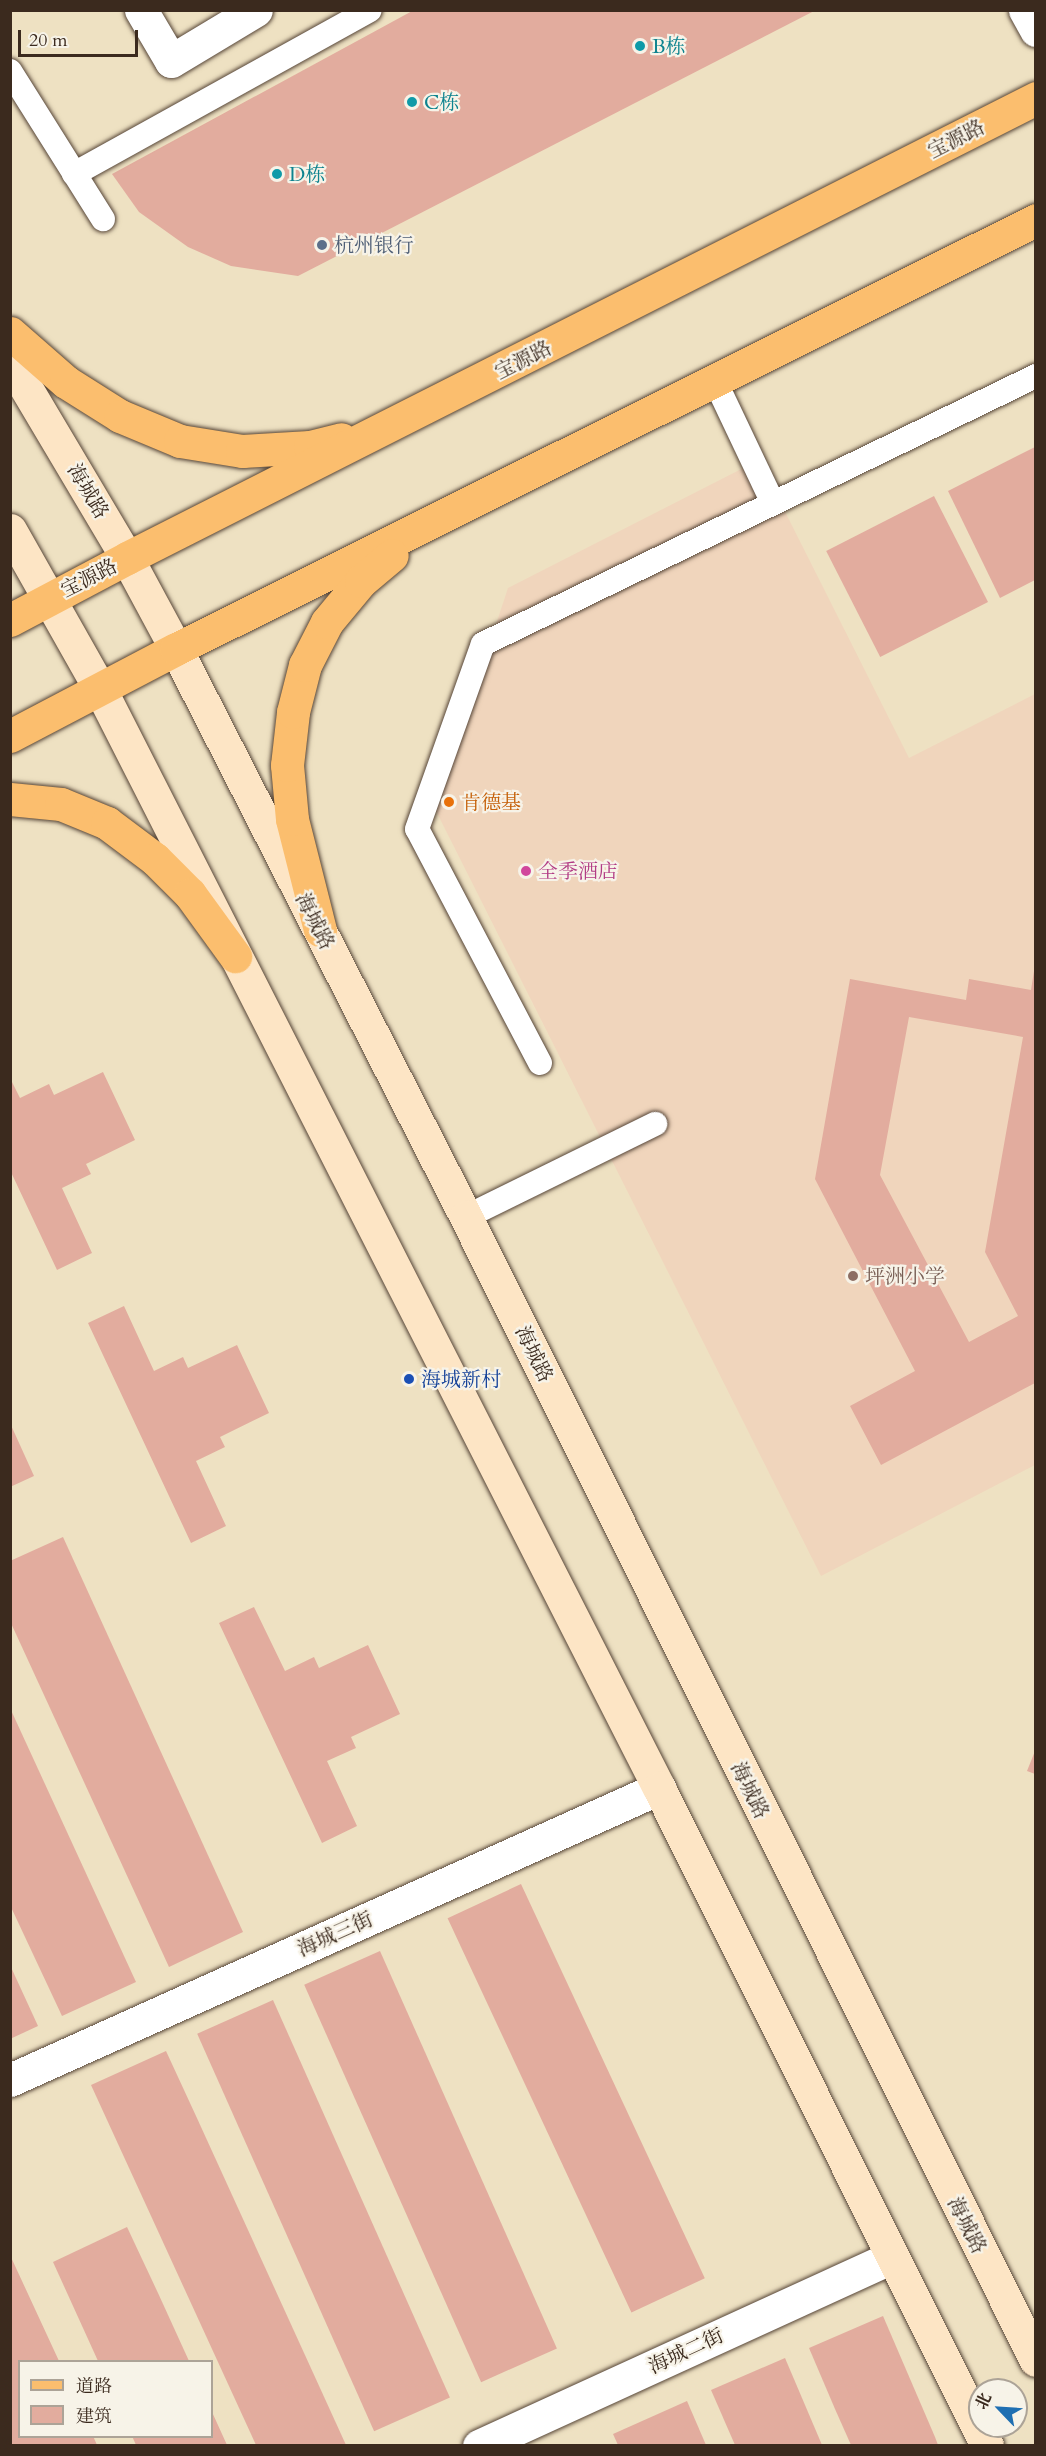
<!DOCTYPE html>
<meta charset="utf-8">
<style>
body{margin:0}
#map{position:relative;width:1046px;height:2456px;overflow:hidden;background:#eee1c2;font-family:Cardo,"Noto Serif SC",serif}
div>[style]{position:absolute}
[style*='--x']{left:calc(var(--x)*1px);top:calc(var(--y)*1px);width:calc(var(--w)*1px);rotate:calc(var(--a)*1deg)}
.built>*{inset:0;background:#f0d5bc}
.building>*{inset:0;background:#e2ac9e;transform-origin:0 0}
.roads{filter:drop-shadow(0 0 2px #564537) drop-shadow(0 0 2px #564537)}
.service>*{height:24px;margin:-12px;padding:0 12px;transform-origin:12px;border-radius:12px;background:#fff}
.minor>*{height:33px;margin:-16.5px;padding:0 16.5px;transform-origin:16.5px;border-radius:16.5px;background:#fff}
.secondary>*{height:33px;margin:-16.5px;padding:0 16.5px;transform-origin:16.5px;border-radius:16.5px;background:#fde5c5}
.primary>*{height:33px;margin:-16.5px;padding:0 16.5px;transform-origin:16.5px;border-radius:16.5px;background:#fbbe6e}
.dots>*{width:16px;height:16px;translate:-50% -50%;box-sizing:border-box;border:3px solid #f7f3e8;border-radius:50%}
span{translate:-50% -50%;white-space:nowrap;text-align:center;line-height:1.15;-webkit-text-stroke:4.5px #f7f3e8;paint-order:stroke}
.culture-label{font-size:20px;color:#0d838f}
.left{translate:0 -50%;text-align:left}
.street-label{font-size:20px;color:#3b2a1e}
.service-label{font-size:20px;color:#4e5e75}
.food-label{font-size:20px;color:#c56008}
.hotel-label{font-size:20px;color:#b23c85}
.education-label{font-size:20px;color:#785e54}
.transit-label{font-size:20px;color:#164399}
.frame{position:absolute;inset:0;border:12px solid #3b2a1e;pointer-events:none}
.legend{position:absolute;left:18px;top:2360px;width:195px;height:78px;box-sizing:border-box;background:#f7f3e8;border:2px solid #aca397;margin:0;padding:8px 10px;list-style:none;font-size:18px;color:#3b2a1e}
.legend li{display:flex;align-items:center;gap:12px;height:30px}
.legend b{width:30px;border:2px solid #aca397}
.north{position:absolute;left:968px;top:2378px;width:60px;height:60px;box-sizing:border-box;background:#f7f3e8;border:2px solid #aca397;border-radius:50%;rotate:295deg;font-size:16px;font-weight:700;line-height:24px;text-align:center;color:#3b2a1e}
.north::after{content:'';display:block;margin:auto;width:21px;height:27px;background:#1f6fb2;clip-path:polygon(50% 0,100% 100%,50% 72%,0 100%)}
.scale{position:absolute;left:18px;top:30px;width:120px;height:27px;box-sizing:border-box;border:3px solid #3b2a1e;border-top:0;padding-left:8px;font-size:18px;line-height:21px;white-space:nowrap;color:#3b2a1e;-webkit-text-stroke:4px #f7f3e8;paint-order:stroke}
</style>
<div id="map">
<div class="built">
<div style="clip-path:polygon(759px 460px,909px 758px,1035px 694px,1035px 1465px,821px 1576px,435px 809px,508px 588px)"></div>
</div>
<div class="building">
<div style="clip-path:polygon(414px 10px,816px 10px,298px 276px,231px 266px,188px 247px,139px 212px,112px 174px)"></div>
<div style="clip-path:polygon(1035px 447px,1035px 580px,1000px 598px,948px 491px)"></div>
<div style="left:934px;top:496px;width:119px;height:121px;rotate:63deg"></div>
<div style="clip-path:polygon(evenodd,1034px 971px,1035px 1383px,881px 1465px,850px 1406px,915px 1371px,815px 1179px,850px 979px,966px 1000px,969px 979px,1031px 990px,1034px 971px,909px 1017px,1023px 1037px,985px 1252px,1018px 1316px,969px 1342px,880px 1175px,909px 1017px)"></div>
<div style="clip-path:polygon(103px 1072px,135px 1140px,86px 1164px,91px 1174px,62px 1188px,92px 1253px,57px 1270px,10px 1170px,10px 1078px,20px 1098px,49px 1084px,54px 1095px)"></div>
<div style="clip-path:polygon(124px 1306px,154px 1371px,183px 1357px,188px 1368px,237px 1345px,269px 1413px,220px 1437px,225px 1447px,196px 1461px,226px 1526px,191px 1543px,88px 1323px)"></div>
<div style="clip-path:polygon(10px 1423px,34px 1476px,10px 1487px)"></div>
<div style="clip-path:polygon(63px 1537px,243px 1932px,169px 1967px,10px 1621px,10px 1561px)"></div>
<div style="clip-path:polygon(254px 1607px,285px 1671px,314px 1657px,319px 1668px,368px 1645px,400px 1714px,351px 1737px,356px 1748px,327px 1761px,357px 1826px,322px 1843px,219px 1623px)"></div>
<div style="clip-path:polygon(10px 1708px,136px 1982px,62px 2016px,10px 1905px)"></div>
<div style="clip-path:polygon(1035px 1751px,1035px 1774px,1027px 1771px)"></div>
<div style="left:521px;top:1884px;width:435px;height:81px;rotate:65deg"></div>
<div style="left:380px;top:1951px;width:435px;height:83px;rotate:66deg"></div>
<div style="clip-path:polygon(10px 1965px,38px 2026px,10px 2039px)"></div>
<div style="left:273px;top:2000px;width:435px;height:83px;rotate:66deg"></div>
<div style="clip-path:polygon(166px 2051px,196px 2116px,346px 2445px,256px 2445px,91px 2085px)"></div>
<div style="clip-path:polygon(127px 2227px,158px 2293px,189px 2361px,98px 2361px,53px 2262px)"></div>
<div style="clip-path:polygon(10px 2255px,59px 2361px,20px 2361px,20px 2436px,93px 2436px,97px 2445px,10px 2445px)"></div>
<div style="clip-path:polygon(883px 2316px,935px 2437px,938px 2445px,851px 2445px,835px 2409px,809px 2348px)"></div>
<div style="clip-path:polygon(785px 2358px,822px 2445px,735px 2445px,711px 2390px)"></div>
<div style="clip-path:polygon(687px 2401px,706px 2445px,618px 2445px,613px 2434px)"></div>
<div style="clip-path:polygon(212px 2412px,227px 2445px,136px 2445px,132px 2436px,212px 2436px)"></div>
</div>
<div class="roads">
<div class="service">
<div style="--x:10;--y:71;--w:175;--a:57.9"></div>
<div style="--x:74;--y:174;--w:338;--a:-29"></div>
<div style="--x:715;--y:381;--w:135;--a:64.6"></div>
<div style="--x:540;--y:1063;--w:264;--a:-117.7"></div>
<div style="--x:417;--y:829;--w:196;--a:-70.4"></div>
<div style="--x:483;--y:644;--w:615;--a:-25.86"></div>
<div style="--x:466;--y:1217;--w:211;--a:-26.2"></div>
</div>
<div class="minor">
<div style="--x:141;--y:10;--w:59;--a:59.5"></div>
<div style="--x:171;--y:61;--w:99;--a:-31"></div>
<div style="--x:1025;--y:10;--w:23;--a:61"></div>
<div style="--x:10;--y:2080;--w:712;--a:-24.22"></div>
<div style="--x:479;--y:2446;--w:454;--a:-24.6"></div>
</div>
<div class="secondary">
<div style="--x:10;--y:361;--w:229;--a:59.3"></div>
<div style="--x:127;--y:558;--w:103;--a:61.7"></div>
<div style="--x:176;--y:649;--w:638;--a:62.95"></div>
<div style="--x:466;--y:1217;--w:1277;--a:63.5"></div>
<div style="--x:10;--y:530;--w:183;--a:60.5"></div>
<div style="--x:100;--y:689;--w:1233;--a:63.04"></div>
<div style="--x:659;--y:1788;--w:735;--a:63.5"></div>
</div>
<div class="primary">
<div style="--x:10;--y:333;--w:74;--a:41.2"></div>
<div style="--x:66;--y:382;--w:64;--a:32.2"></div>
<div style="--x:120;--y:416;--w:65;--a:22.6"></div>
<div style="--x:180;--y:441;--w:63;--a:9.2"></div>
<div style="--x:242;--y:451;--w:68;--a:-3.4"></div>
<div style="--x:310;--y:447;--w:32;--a:-14"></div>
<div style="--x:10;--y:620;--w:132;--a:-27.9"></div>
<div style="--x:127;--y:558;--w:1019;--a:-26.84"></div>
<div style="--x:10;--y:736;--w:187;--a:-27.7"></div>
<div style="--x:176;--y:649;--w:961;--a:-26.51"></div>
<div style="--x:10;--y:799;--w:51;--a:5.6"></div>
<div style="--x:61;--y:804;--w:50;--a:22.4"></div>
<div style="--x:107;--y:823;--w:60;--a:36.9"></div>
<div style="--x:155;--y:859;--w:49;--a:45"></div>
<div style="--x:190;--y:894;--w:77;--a:54"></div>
<div style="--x:320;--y:930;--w:114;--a:-104.2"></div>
<div style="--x:292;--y:819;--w:54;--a:-95.3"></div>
<div style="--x:287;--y:765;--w:53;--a:-83.5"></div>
<div style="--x:293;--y:712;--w:49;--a:-75.7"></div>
<div style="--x:305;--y:665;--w:48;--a:-62.9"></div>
<div style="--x:327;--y:622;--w:53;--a:-50.3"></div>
<div style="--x:361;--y:581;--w:40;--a:-40"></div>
</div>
</div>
<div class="dots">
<div style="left:640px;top:46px;background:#0f9aa8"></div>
<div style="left:412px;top:102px;background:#0f9aa8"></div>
<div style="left:277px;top:174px;background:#0f9aa8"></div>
<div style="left:322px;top:245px;background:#5c6f8a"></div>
<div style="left:449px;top:802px;background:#e8710a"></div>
<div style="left:526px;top:871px;background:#d1479c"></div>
<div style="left:853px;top:1276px;background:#8d6e63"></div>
<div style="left:409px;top:1379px;background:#1a4fb4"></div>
</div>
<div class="culture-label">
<span class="left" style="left:652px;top:46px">B栋</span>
<span class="left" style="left:424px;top:102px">C栋</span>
<span class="left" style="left:289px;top:174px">D栋</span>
</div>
<div class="street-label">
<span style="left:956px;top:139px;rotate:-27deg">宝源路</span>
<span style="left:523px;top:360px;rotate:-27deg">宝源路</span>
<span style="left:88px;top:491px;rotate:59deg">海城路</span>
<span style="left:89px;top:578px;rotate:-27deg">宝源路</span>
<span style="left:315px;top:921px;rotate:63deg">海城路</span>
<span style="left:534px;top:1354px;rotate:64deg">海城路</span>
<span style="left:750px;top:1790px;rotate:64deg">海城路</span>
<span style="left:335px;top:1934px;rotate:-24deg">海城三街</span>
<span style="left:967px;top:2225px;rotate:63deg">海城路</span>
<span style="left:686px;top:2351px;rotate:-25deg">海城二街</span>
</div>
<div class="service-label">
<span class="left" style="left:334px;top:245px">杭州银行</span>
</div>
<div class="food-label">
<span class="left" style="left:461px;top:802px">肯德基</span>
</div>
<div class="hotel-label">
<span class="left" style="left:538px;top:871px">全季酒店</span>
</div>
<div class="education-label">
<span class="left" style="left:865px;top:1276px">坪洲小学</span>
</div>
<div class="transit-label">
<span class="left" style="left:421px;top:1379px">海城新村</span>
</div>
<div class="frame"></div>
<ul class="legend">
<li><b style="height:8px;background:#fbbe6e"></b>道路</li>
<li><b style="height:16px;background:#e2ac9e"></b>建筑</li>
</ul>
<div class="north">北</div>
<div class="scale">20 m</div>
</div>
